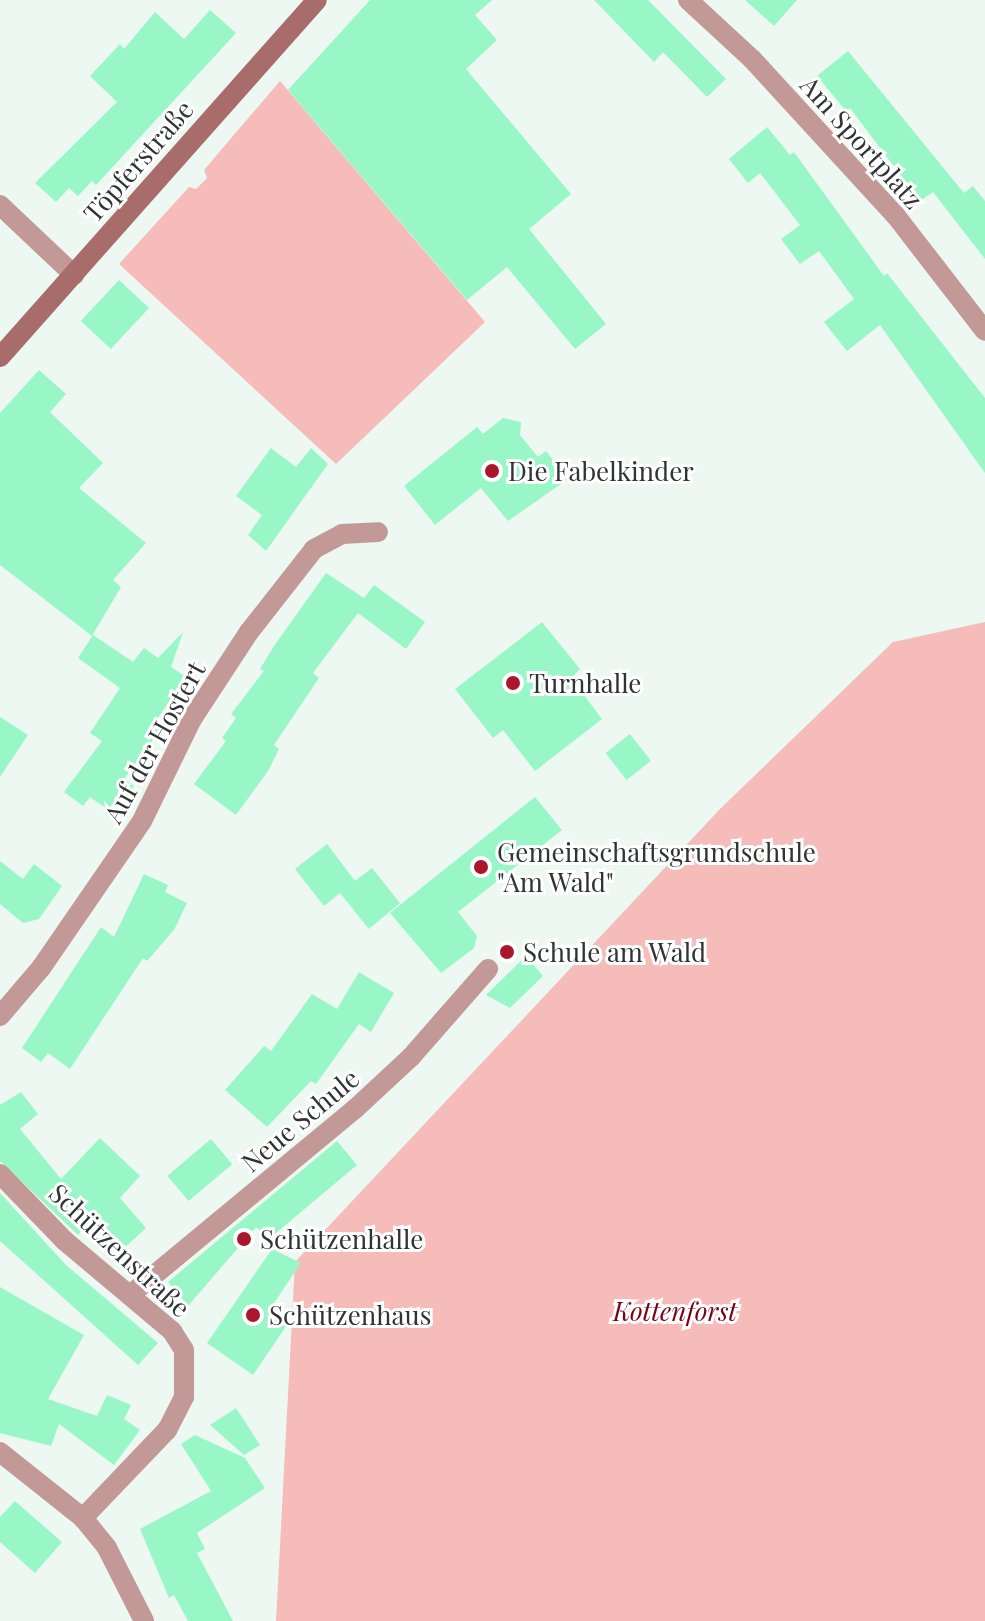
<!DOCTYPE html>
<meta charset="utf-8">
<style>
body{margin:0}
#map{position:relative;width:985px;height:1621px;overflow:hidden;background:#ecf8f1;font-family:"Playfair Display",serif}
div>[style]{position:absolute}
[style*='--x']{left:calc(var(--x)*1px);top:calc(var(--y)*1px);width:calc(var(--w)*1px);rotate:calc(var(--a)*1deg)}
.green>*{inset:0;background:#f5bcba}
.building>*{inset:0;background:#99f7c7;transform-origin:0 0}
.minor>*{height:20px;margin:-10px;padding:0 10px;transform-origin:10px;border-radius:10px;background:#c39997}
.tertiary>*{height:20px;margin:-10px;padding:0 10px;transform-origin:10px;border-radius:10px;background:#c39997}
.secondary>*{height:20px;margin:-10px;padding:0 10px;transform-origin:10px;border-radius:10px;background:#a86c6b}
.dots>*{width:22px;height:22px;translate:-50% -50%;box-sizing:border-box;border:4px solid #fff;border-radius:50%}
span{translate:-50% -50%;white-space:nowrap;text-align:center;line-height:1.15;-webkit-text-stroke:6px #fff;paint-order:stroke}
.street-label{font-size:26px;color:#303432}
.poi-label{font-size:26px;color:#303432}
.left{translate:0 -50%;text-align:left}
.park-label{font-size:26px;color:#770319;font-style:italic}
</style>
<div id="map">
<div class="green">
<div style="clip-path:polygon(280px 81px,485px 322px,336px 464px,119px 264px,189px 187px,196px 189px,207px 178px,204px 170px)"></div>
<div style="clip-path:polygon(985px 622px,985px 1621px,276px 1621px,295px 1262px,720px 809px,893px 642px)"></div>
</div>
<div class="building">
<div style="clip-path:polygon(370px 0,492px 0,475px 15px,497px 40px,466px 69px,571px 194px,529px 229px,606px 324px,575px 349px,507px 267px,467px 300px,288px 90px)"></div>
<div style="clip-path:polygon(594px 0,648px 0,726px 79px,707px 97px,663px 52px,654px 62px)"></div>
<div style="clip-path:polygon(745px 0,797px 0,774px 26px)"></div>
<div style="clip-path:polygon(210px 10px,236px 33px,96px 185px,92px 181px,78px 196px,69px 188px,56px 202px,35px 183px,117px 102px,90px 76px,120px 44px,124px 49px,155px 12px,184px 39px)"></div>
<div style="clip-path:polygon(848px 51px,964px 193px,973px 186px,985px 201px,985px 259px,933px 192px,920px 201px,850px 108px,846px 111px,817px 76px)"></div>
<div style="clip-path:polygon(767px 127px,790px 155px,794px 152px,884px 276px,887px 273px,985px 398px,985px 473px,880px 325px,847px 351px,824px 322px,854px 299px,819px 251px,800px 264px,781px 239px,800px 225px,760px 173px,748px 183px,729px 159px)"></div>
<div style="left:119px;top:280px;width:41px;height:56px;rotate:43deg"></div>
<div style="clip-path:polygon(39px 370px,66px 394px,50px 412px,103px 463px,79px 488px,146px 543px,113px 580px,121px 587px,92px 636px,0 565px,0 413px)"></div>
<div style="clip-path:polygon(503px 418px,521px 422px,520px 435px,538px 457px,546px 451px,568px 479px,508px 521px,481px 488px,435px 525px,404px 486px,477px 427px,483px 434px)"></div>
<div style="clip-path:polygon(271px 448px,296px 467px,311px 448px,328px 464px,266px 551px,248px 535px,262px 515px,236px 496px)"></div>
<div style="clip-path:polygon(326px 573px,364px 598px,374px 585px,425px 622px,406px 649px,358px 613px,313px 673px,319px 678px,274px 745px,279px 749px,268px 771px,236px 815px,194px 784px,226px 741px,222px 738px,236px 718px,231px 714px,264px 671px,260px 669px,274px 646px)"></div>
<div style="clip-path:polygon(542px 622px,580px 669px,571px 678px,602px 719px,535px 771px,503px 730px,493px 738px,455px 689px)"></div>
<div style="clip-path:polygon(183px 632px,171px 667px,186px 677px,153px 725px,160px 730px,124px 779px,134px 786px,113px 813px,90px 797px,83px 806px,64px 792px,102px 741px,90px 733px,120px 688px,78px 658px,93px 635px,133px 662px,144px 648px,158px 658px)"></div>
<div style="clip-path:polygon(0 717px,28px 735px,0 777px)"></div>
<div style="left:630px;top:734px;width:34px;height:31px;rotate:52deg"></div>
<div style="clip-path:polygon(535px 797px,562px 830px,458px 912px,477px 936px,474px 948px,441px 973px,390px 913px)"></div>
<div style="clip-path:polygon(327px 844px,355px 881px,347px 887px,372px 868px,400px 903px,369px 929px,340px 893px,324px 906px,295px 869px)"></div>
<div style="clip-path:polygon(0 861px,23px 879px,34px 864px,62px 886px,39px 919px,23px 923px,0 904px)"></div>
<div style="clip-path:polygon(144px 874px,168px 885px,165px 892px,187px 903px,174px 930px,147px 961px,143px 958px,70px 1069px,48px 1053px,41px 1062px,22px 1048px,101px 927px,114px 937px)"></div>
<div style="clip-path:polygon(526px 956px,543px 976px,510px 1008px,486px 995px)"></div>
<div style="clip-path:polygon(359px 972px,394px 993px,371px 1032px,359px 1024px,316px 1084px,311px 1081px,267px 1127px,225px 1090px,264px 1046px,271px 1051px,312px 994px,337px 1009px)"></div>
<div style="clip-path:polygon(21px 1092px,38px 1114px,20px 1129px,61px 1179px,100px 1138px,140px 1176px,120px 1198px,146px 1228px,121px 1251px,94px 1220px,78px 1235px,0 1161px,0 1105px)"></div>
<div style="left:211px;top:1139px;width:33px;height:57px;rotate:50deg"></div>
<div style="clip-path:polygon(337px 1141px,357px 1165px,270px 1238px,256px 1227px,188px 1306px,168px 1282px)"></div>
<div style="clip-path:polygon(0 1193px,66px 1265px,158px 1343px,138px 1365px,0 1241px)"></div>
<div style="clip-path:polygon(272px 1249px,301px 1263px,270px 1309px,289px 1322px,253px 1375px,207px 1343px)"></div>
<div style="clip-path:polygon(0 1287px,84px 1335px,48px 1399px,97px 1416px,107px 1395px,131px 1405px,124px 1419px,140px 1430px,114px 1465px,59px 1424px,51px 1446px,0 1433px)"></div>
<div style="clip-path:polygon(236px 1408px,260px 1445px,244px 1455px,210px 1425px)"></div>
<div style="clip-path:polygon(195px 1435px,245px 1458px,265px 1488px,197px 1533px,205px 1549px,197px 1553px,233px 1621px,188px 1621px,174px 1595px,169px 1598px,140px 1529px,211px 1491px,181px 1444px)"></div>
<div style="clip-path:polygon(15px 1501px,62px 1542px,35px 1573px,0 1542px,0 1517px)"></div>
</div>
<div class="minor">
<div style="--x:688;--y:0;--w:87;--a:42.7"></div>
<div style="--x:752;--y:59;--w:213;--a:47.5"></div>
<div style="--x:896;--y:216;--w:145;--a:52.3"></div>
<div style="--x:0;--y:1016;--w:63;--a:-49.5"></div>
<div style="--x:41;--y:968;--w:178;--a:-55.5"></div>
<div style="--x:142;--y:821;--w:114;--a:-63.9"></div>
<div style="--x:192;--y:719;--w:104;--a:-56.8"></div>
<div style="--x:249;--y:632;--w:105;--a:-51.9"></div>
<div style="--x:314;--y:549;--w:32;--a:-28"></div>
<div style="--x:342;--y:534;--w:36;--a:-3"></div>
<div style="--x:0;--y:1174;--w:93;--a:45.9"></div>
<div style="--x:65;--y:1241;--w:140;--a:40.1"></div>
<div style="--x:172;--y:1331;--w:22;--a:58"></div>
<div style="--x:184;--y:1350;--w:47;--a:90"></div>
<div style="--x:184;--y:1397;--w:37;--a:117"></div>
<div style="--x:167;--y:1430;--w:122;--a:133.7"></div>
<div style="--x:130;--y:1295;--w:292;--a:-39.6"></div>
<div style="--x:355;--y:1109;--w:76;--a:-42.9"></div>
<div style="--x:411;--y:1057;--w:117;--a:-48.8"></div>
<div style="--x:0;--y:1452;--w:106;--a:38.5"></div>
<div style="--x:83;--y:1518;--w:38;--a:51"></div>
<div style="--x:107;--y:1548;--w:82;--a:63.1"></div>
</div>
<div class="tertiary">
<div style="--x:0;--y:205;--w:102;--a:43.4"></div>
</div>
<div class="secondary">
<div style="--x:0;--y:357;--w:477;--a:-48.4"></div>
</div>
<div class="dots">
<div style="left:492px;top:471px;background:#ac162c"></div>
<div style="left:513px;top:683px;background:#ac162c"></div>
<div style="left:481px;top:867px;background:#ac162c"></div>
<div style="left:507px;top:952px;background:#ac162c"></div>
<div style="left:244px;top:1239px;background:#ac162c"></div>
<div style="left:253px;top:1315px;background:#ac162c"></div>
</div>
<div class="street-label">
<span style="left:862px;top:142px;rotate:48deg">Am Sportplatz</span>
<span style="left:138px;top:161px;rotate:-49deg">Töpferstraße</span>
<span style="left:154px;top:742px;rotate:-61deg">Auf der Hostert</span>
<span style="left:300px;top:1120px;rotate:-40deg">Neue Schule</span>
<span style="left:120px;top:1250px;rotate:43deg">Schützenstraße</span>
</div>
<div class="poi-label">
<span class="left" style="left:508px;top:471px">Die Fabelkinder</span>
<span class="left" style="left:529px;top:683px">Turnhalle</span>
<span class="left" style="left:497px;top:867px">Gemeinschaftsgrundschule<br>"Am Wald"</span>
<span class="left" style="left:523px;top:952px">Schule am Wald</span>
<span class="left" style="left:260px;top:1239px">Schützenhalle</span>
<span class="left" style="left:269px;top:1315px">Schützenhaus</span>
</div>
<div class="park-label">
<span style="left:675px;top:1311px">Kottenforst</span>
</div>
</div>
